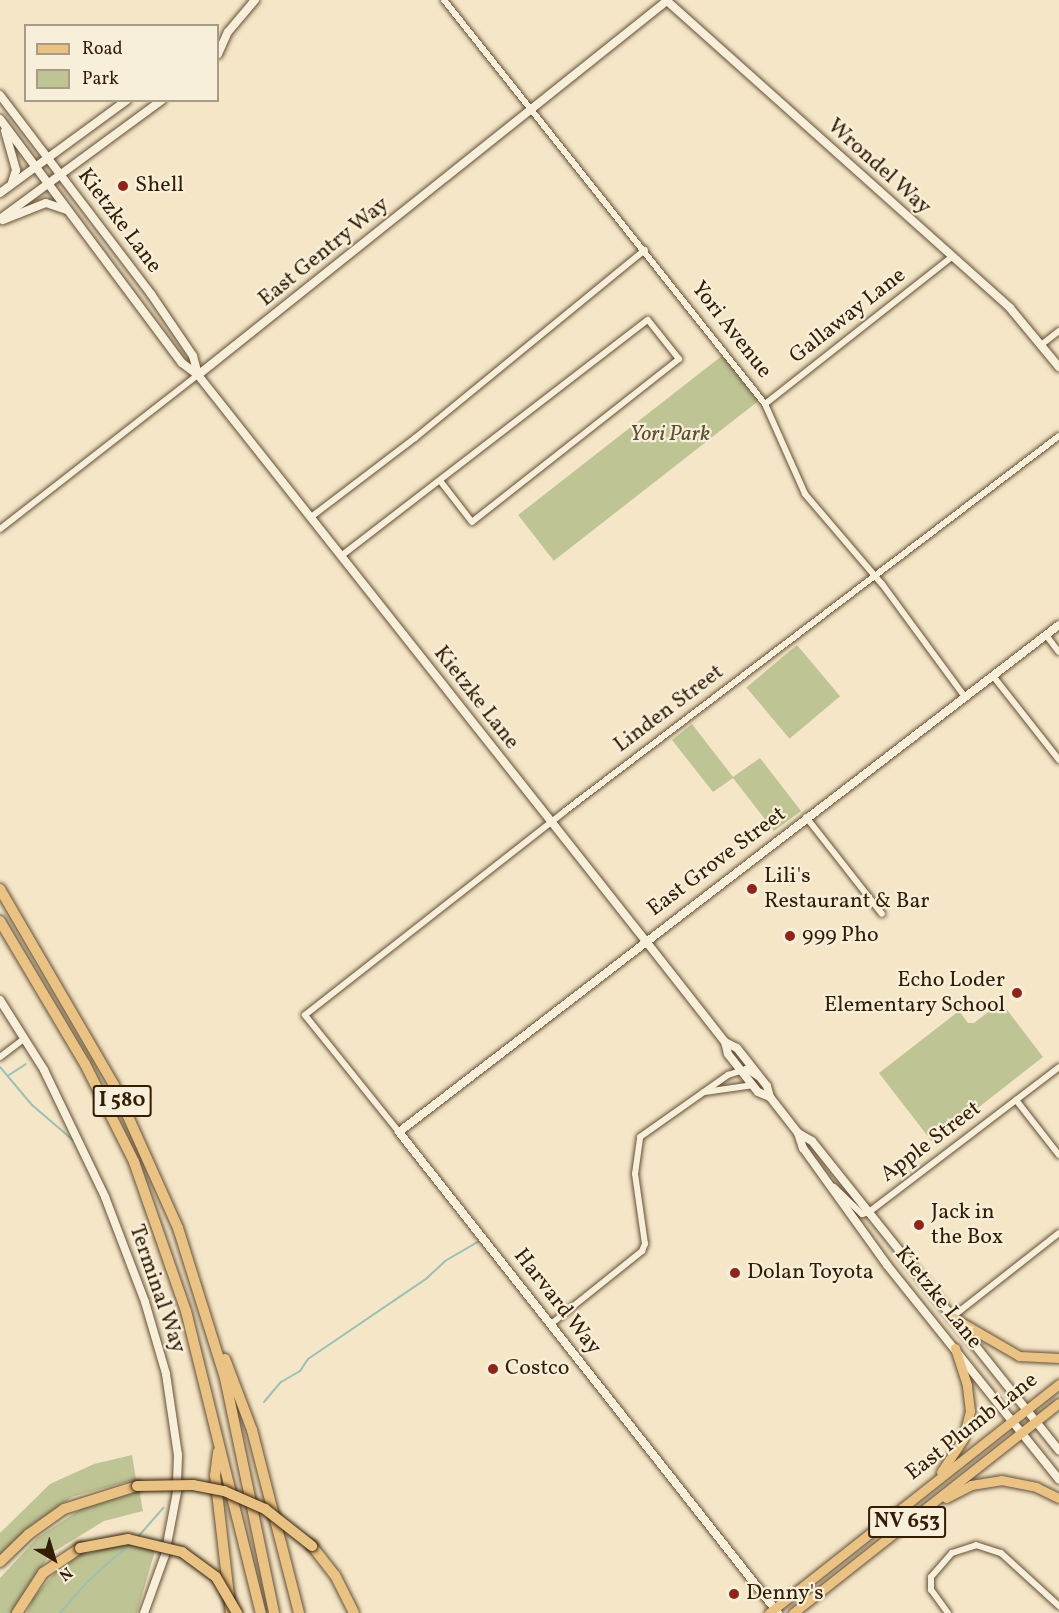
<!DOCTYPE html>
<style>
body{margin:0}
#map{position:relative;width:1059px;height:1613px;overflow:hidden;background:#f4e6c7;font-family:Vollkorn,serif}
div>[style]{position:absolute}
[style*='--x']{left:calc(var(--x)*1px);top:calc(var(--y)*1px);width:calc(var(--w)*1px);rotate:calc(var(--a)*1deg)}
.green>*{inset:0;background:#bec494;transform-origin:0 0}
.stream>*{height:2px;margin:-1px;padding:0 1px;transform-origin:1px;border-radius:1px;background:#9cc0b6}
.roads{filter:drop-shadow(0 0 2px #644f36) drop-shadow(0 0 2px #644f36)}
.street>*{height:6px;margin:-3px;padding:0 3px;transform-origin:3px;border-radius:3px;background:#f8efdb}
.secondary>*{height:8px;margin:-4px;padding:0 4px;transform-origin:4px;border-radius:4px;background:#f8efdb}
.primary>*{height:9px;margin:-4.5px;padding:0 4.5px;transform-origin:4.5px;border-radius:4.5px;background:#eac384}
.highway>*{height:10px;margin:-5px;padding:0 5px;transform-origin:5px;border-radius:5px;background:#eac384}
.bridges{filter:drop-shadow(0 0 2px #341d05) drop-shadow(0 0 2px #341d05)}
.highway-bridge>*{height:10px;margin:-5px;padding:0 5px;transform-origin:5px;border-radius:5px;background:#eac384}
.dots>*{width:16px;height:16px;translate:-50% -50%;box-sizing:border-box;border:3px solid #f8efdb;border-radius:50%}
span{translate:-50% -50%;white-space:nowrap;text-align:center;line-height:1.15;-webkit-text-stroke:4.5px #f8efdb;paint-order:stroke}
.shield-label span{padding:2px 4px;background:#f8efdb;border:2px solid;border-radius:4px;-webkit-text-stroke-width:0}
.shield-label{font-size:21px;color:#341d05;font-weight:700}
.street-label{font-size:22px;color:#341d05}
.poi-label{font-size:22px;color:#341d05}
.left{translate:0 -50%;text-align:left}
.right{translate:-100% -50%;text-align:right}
.park-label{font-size:22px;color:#5d4f30;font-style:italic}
.legend{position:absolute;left:24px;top:24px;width:195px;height:78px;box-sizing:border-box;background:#f8efdb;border:2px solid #aa9b85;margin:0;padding:8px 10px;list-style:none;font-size:18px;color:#341d05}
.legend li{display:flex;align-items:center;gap:12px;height:30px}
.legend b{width:30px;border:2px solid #aa9b85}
.north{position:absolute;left:24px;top:1529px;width:60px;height:60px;-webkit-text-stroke:4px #f8efdb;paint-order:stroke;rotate:142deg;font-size:16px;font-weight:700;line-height:24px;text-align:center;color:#341d05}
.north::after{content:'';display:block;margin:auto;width:21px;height:27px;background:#341d05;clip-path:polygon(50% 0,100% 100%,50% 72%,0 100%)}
</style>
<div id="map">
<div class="green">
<div style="left:723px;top:355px;width:58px;height:260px;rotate:52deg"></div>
<div style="left:797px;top:645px;width:67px;height:66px;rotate:50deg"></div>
<div style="clip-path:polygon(692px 724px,733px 777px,760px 758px,801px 811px,774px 831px,733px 778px,713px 792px,672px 740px)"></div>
<div style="clip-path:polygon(1001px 1002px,1043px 1057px,933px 1143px,879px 1073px,959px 1011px,968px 1023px,974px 1023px)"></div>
<div style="clip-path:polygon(132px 1455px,136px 1479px,72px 1497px,32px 1525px,0 1558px,0 1533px,50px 1484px,94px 1464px)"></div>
<div style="clip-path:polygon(139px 1489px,143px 1511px,104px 1521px,50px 1554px,13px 1613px,0 1613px,0 1578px,37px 1538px,84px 1507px)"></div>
<div style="clip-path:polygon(121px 1544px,156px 1547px,137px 1613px,27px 1613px,33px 1598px,55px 1573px,76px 1557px)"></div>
</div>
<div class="stream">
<div style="--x:0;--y:1067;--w:50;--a:49.9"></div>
<div style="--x:32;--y:1105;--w:55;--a:40.6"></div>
<div style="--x:9;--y:1075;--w:20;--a:-33"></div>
<div style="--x:264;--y:1402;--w:26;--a:-50"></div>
<div style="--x:281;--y:1382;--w:22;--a:-30"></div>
<div style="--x:300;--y:1371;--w:14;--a:-56"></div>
<div style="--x:308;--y:1359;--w:144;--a:-34.2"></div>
<div style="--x:427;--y:1278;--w:25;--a:-43"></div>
<div style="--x:445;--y:1261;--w:42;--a:-30.3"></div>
<div style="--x:137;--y:1538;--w:40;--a:-49"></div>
<div style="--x:60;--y:1613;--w:43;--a:-48.8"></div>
<div style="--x:88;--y:1581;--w:57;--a:-41.5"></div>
</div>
<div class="roads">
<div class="street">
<div style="--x:444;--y:0;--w:516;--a:51.53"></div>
<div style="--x:765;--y:404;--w:98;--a:66"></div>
<div style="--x:805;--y:494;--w:118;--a:49.5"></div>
<div style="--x:882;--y:584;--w:140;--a:53.7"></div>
<div style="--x:1041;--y:345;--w:23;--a:-38"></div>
<div style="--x:765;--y:404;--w:238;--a:-38.2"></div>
<div style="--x:311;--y:517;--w:131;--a:-37.2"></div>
<div style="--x:415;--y:438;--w:297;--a:-39.3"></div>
<div style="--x:0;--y:529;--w:251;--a:-37.9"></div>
<div style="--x:341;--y:556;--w:387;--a:-37.6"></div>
<div style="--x:648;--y:320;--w:50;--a:51.5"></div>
<div style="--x:679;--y:359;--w:263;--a:141.8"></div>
<div style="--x:472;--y:522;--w:51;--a:-127.8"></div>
<div style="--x:1046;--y:635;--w:21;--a:53"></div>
<div style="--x:993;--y:676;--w:107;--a:51.8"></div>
<div style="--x:806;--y:817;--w:123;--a:51.9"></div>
<div style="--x:0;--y:1057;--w:30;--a:-37"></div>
<div style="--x:704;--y:1092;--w:49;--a:-8.1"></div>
<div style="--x:1016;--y:1100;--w:70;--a:52"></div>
<div style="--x:399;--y:1132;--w:150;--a:-128.8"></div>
<div style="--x:305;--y:1015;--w:330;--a:-38.1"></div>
<div style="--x:565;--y:811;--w:620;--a:-37.2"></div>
<div style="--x:834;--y:1187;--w:39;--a:44"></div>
<div style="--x:862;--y:1214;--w:7;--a:-16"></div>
<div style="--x:869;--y:1212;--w:239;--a:-37.3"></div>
<div style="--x:952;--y:1317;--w:136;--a:-38.1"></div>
<div style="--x:551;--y:1324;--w:117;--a:-38.7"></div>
<div style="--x:642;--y:1251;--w:8;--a:-67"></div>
<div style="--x:645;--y:1244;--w:71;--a:-98.1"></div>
<div style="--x:635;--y:1174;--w:37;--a:-82"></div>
<div style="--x:640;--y:1137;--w:108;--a:-35.2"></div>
<div style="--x:728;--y:1075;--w:19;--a:-18"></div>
<div style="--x:746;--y:1069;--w:14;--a:34"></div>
<div style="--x:948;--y:1613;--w:29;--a:-126"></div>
<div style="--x:931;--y:1590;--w:13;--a:-90"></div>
<div style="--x:931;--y:1577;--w:32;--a:-49"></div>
<div style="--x:952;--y:1553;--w:25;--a:-18"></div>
<div style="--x:976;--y:1545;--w:26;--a:18"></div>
<div style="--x:1001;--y:1553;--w:79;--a:42.4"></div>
</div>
<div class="secondary">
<div style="--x:667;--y:1;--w:460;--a:41.8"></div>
<div style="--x:1010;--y:308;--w:77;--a:50.3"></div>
<div style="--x:218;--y:54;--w:24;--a:-66"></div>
<div style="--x:228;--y:32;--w:42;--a:-49.8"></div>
<div style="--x:0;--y:95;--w:250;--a:52.8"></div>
<div style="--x:151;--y:294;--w:75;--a:55.9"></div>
<div style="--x:193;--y:356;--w:20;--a:75"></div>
<div style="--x:0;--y:119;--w:304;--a:53.3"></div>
<div style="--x:182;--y:363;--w:20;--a:37"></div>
<div style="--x:198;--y:375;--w:720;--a:51.65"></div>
<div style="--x:645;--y:940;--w:130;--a:51.9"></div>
<div style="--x:725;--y:1042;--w:12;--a:76"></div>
<div style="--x:728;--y:1054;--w:48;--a:51.7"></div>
<div style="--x:758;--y:1092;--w:13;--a:23"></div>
<div style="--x:5;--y:131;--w:41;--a:74.2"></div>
<div style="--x:16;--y:170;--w:13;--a:108"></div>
<div style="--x:0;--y:193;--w:157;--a:-36.2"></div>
<div style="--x:0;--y:219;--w:201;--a:-36.3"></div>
<div style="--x:3;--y:220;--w:46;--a:-21.6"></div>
<div style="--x:46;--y:203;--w:21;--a:19"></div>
<div style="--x:198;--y:375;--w:601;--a:-38.59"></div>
<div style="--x:0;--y:1000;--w:83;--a:57.8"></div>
<div style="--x:44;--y:1070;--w:141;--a:64.3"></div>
<div style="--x:105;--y:1197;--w:112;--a:69.1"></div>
<div style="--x:145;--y:1302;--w:75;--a:73.7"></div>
<div style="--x:166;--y:1374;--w:82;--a:81.6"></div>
<div style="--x:178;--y:1455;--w:37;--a:92"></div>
<div style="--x:177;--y:1492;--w:64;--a:100.8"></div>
<div style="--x:165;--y:1555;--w:62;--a:109.9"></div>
<div style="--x:725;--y:1042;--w:13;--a:27"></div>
<div style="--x:737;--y:1048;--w:48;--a:51.7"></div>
<div style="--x:767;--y:1086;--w:11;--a:75"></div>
<div style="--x:770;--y:1097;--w:46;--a:52.1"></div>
<div style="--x:798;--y:1133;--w:16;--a:72"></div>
<div style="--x:803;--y:1148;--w:144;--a:54.3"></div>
<div style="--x:887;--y:1265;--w:275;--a:51.3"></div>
<div style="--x:798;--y:1133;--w:16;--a:30"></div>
<div style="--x:812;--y:1141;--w:396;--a:51.4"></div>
<div style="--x:778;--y:1613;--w:612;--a:-128.24"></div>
<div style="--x:399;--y:1132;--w:832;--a:-37.53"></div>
</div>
<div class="primary">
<div style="--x:952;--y:1317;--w:78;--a:30.2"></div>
<div style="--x:1019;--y:1356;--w:40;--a:2.9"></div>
<div style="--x:941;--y:1472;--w:40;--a:-56"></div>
<div style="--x:963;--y:1439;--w:29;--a:-76"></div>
<div style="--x:970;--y:1411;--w:26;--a:-97"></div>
<div style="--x:967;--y:1385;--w:39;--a:-108"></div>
<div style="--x:946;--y:1498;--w:28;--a:-27"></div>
<div style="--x:971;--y:1485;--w:30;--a:-9"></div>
<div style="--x:1001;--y:1480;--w:36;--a:11"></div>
<div style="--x:1036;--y:1487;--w:25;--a:26"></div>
<div style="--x:769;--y:1613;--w:370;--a:-38.3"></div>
<div style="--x:793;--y:1613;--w:339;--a:-38.3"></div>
</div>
<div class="highway">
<div style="--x:0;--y:889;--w:227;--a:59.8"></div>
<div style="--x:114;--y:1085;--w:157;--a:65.9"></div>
<div style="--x:178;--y:1228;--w:157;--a:72.6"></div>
<div style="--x:225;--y:1378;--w:240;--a:78.2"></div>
<div style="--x:0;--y:921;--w:166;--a:59.3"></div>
<div style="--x:85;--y:1064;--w:110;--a:63.4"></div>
<div style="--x:134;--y:1162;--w:158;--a:70.8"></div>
<div style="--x:186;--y:1311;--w:311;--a:76.1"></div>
<div style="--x:225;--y:1359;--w:76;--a:69.2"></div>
<div style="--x:252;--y:1430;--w:189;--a:75.6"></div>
<div style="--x:218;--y:1452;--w:23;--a:97"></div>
<div style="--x:215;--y:1475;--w:139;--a:83.4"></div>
<div style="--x:312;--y:1546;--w:37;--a:52"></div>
<div style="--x:335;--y:1575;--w:42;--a:63.4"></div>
<div style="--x:0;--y:1562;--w:40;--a:-44"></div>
<div style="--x:29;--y:1534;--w:43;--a:-35.5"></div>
<div style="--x:64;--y:1509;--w:77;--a:-17.5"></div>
<div style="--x:17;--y:1613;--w:48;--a:-57"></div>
<div style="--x:43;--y:1573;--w:45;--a:-34"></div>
</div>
</div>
<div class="bridges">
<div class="highway-bridge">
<div style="--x:137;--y:1486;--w:56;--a:-1"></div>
<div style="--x:193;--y:1485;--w:32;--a:11"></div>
<div style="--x:224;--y:1491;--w:45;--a:23.7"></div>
<div style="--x:265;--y:1509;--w:60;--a:38.2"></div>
<div style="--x:80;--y:1548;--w:49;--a:-10.6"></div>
<div style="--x:128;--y:1539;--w:56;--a:13.5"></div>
<div style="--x:182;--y:1552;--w:42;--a:36.3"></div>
<div style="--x:216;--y:1577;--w:42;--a:59.7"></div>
</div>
</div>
<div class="dots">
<div style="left:123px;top:186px;background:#8f2418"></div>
<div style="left:752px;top:889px;background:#8f2418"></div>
<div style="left:790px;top:936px;background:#8f2418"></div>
<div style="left:1017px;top:993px;background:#8f2418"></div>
<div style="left:919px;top:1225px;background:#8f2418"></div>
<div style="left:735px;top:1273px;background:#8f2418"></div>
<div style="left:493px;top:1369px;background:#8f2418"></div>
<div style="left:734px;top:1594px;background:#8f2418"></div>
</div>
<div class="shield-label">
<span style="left:122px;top:1101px">I 580</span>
<span style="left:907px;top:1522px">NV 653</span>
</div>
<div class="street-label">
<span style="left:879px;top:167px;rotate:42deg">Wrondel Way</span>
<span style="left:119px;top:221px;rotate:53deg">Kietzke Lane</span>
<span style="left:324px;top:252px;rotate:-39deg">East Gentry Way</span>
<span style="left:848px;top:316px;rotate:-38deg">Gallaway Lane</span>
<span style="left:731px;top:330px;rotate:52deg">Yori Avenue</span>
<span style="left:476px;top:698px;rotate:52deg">Kietzke Lane</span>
<span style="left:669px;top:709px;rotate:-37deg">Linden Street</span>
<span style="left:717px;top:862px;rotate:-37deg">East Grove Street</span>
<span style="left:931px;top:1142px;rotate:-37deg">Apple Street</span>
<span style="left:157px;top:1289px;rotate:71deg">Terminal Way</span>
<span style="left:938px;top:1298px;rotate:51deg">Kietzke Lane</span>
<span style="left:557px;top:1302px;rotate:52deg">Harvard Way</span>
<span style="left:972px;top:1427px;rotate:-38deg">East Plumb Lane</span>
</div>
<div class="poi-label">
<span class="left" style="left:135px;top:186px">Shell</span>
<span class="left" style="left:764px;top:889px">Lili's<br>Restaurant &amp; Bar</span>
<span class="left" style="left:802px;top:936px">999 Pho</span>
<span class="right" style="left:1005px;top:993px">Echo Loder<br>Elementary School</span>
<span class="left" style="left:931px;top:1225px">Jack in<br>the Box</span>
<span class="left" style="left:747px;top:1273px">Dolan Toyota</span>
<span class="left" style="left:505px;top:1369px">Costco</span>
<span class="left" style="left:746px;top:1594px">Denny's</span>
</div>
<div class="park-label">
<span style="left:670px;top:435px">Yori Park</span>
</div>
<ul class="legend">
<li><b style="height:8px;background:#eac384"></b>Road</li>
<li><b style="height:16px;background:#bec494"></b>Park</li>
</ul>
<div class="north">N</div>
</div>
